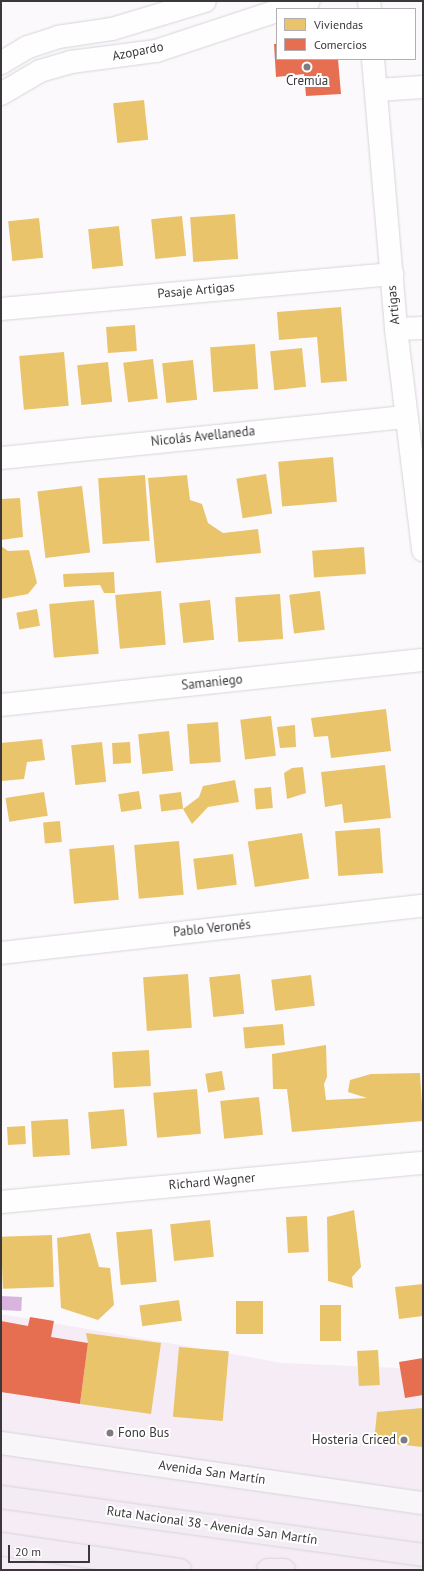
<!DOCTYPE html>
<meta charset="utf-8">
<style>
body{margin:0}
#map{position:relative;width:424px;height:1571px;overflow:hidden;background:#fcf9fd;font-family:"PT Sans",sans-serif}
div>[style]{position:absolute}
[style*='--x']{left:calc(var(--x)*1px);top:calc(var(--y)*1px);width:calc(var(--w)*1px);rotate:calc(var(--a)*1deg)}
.built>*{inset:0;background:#f5ecf6}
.water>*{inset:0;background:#d9b4df;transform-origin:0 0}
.homes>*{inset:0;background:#e9c46a;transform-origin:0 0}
.shops>*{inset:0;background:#e76f51}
.roads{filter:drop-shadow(0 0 1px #d7d4d8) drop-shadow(0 0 1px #d7d4d8)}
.minor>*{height:22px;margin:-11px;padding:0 11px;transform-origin:11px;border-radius:11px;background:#fffeff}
.secondary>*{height:22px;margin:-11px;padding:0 11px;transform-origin:11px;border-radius:11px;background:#f9f6fa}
.primary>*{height:22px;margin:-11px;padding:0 11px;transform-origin:11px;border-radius:11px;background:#f3ecf4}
.dots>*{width:11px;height:11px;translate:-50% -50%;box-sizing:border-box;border:2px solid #fff;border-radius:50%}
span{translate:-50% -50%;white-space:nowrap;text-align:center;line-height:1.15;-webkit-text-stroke:4px #fff;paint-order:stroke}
.street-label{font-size:13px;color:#3b383c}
.poi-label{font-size:13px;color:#3b383c}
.left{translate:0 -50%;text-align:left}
.right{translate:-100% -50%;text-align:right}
.frame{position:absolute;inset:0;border:2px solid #3b383c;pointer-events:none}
.legend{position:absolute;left:276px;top:8px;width:140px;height:52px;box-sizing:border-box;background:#fff;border:1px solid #b1afb1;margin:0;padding:5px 7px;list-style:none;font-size:12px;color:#3b383c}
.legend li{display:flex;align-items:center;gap:8px;height:20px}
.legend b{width:20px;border:1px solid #b1afb1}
.scale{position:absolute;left:8px;top:1545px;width:82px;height:18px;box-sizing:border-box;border:2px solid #3b383c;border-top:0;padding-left:5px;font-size:12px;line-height:14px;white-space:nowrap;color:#3b383c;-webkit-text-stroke:3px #fff;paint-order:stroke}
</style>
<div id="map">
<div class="built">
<div style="clip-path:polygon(1px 1314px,283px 1363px,423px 1369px,423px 1570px,1px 1570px)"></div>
</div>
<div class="water">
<div style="left:1px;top:1296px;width:21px;height:14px;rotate:3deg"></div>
</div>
<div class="homes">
<div style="left:144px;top:100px;width:40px;height:31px;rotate:84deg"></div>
<div style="left:235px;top:214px;width:45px;height:45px;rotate:86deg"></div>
<div style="left:182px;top:216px;width:40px;height:31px;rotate:84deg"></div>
<div style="left:39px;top:218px;width:40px;height:31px;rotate:84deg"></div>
<div style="left:119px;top:226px;width:40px;height:31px;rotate:84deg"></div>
<div style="clip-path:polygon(341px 307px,347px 381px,321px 383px,317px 337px,279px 340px,277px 312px)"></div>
<div style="left:135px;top:325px;width:26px;height:29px;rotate:86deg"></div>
<div style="left:255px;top:344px;width:45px;height:45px;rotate:86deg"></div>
<div style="left:302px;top:348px;width:39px;height:32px;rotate:84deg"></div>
<div style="left:64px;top:352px;width:54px;height:45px;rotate:85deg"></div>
<div style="left:153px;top:359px;width:40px;height:30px;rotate:83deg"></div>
<div style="left:193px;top:360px;width:40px;height:31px;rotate:84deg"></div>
<div style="left:108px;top:362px;width:40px;height:31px;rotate:84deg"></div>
<div style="left:333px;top:457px;width:45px;height:55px;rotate:85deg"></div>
<div style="left:266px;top:474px;width:40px;height:30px;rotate:81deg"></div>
<div style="left:145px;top:475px;width:66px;height:47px;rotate:86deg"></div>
<div style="clip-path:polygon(187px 475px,190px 500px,202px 504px,208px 523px,223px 533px,258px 529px,261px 553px,156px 563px,148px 478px)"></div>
<div style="left:82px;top:486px;width:67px;height:45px;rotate:83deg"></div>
<div style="clip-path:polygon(20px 498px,23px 537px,1px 540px,1px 499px)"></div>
<div style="clip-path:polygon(1px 546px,8px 551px,29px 550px,37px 583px,28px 594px,1px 599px)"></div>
<div style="left:364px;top:547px;width:27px;height:52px;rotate:86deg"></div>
<div style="clip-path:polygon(114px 572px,115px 593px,104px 593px,100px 585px,64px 587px,63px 574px)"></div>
<div style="left:161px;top:591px;width:54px;height:46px;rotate:85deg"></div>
<div style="left:320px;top:591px;width:39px;height:31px;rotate:83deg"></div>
<div style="left:280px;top:594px;width:45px;height:45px;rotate:86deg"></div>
<div style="left:94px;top:600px;width:54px;height:45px;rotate:85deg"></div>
<div style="left:210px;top:600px;width:40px;height:31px;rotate:84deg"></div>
<div style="left:37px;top:609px;width:17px;height:21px;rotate:80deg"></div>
<div style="clip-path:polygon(386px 709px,391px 751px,331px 758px,328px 736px,314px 737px,311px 718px)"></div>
<div style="left:271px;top:716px;width:40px;height:31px;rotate:83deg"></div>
<div style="left:218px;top:722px;width:40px;height:31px;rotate:86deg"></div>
<div style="clip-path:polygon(295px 725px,296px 747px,280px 748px,277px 727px)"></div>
<div style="left:169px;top:731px;width:40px;height:31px;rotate:84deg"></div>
<div style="clip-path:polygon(42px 739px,45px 760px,27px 762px,24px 779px,1px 781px,1px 743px)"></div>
<div style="left:102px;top:742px;width:40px;height:31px;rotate:84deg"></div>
<div style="left:130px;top:742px;width:21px;height:18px;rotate:87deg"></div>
<div style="clip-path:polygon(385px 765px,391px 818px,344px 823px,342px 804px,325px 807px,321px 772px)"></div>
<div style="clip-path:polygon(303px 767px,306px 793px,287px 799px,284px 773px,292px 768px)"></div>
<div style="clip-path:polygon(235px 780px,239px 802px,208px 807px,192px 824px,183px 809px,199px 797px,203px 786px)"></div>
<div style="left:271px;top:787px;width:21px;height:17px;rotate:85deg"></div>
<div style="left:139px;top:791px;width:18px;height:21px;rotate:81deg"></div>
<div style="left:44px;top:792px;width:24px;height:39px;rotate:81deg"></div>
<div style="left:181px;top:792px;width:17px;height:22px;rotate:83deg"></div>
<div style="left:60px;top:821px;width:21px;height:17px;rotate:85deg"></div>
<div style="left:380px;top:828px;width:45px;height:45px;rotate:86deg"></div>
<div style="left:302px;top:833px;width:46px;height:55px;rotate:81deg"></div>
<div style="left:179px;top:841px;width:54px;height:45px;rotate:85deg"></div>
<div style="left:114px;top:845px;width:55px;height:45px;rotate:85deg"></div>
<div style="left:233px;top:854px;width:31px;height:40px;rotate:83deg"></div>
<div style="left:188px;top:974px;width:54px;height:45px;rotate:86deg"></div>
<div style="left:240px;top:974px;width:40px;height:31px;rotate:84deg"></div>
<div style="left:311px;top:975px;width:31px;height:40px;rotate:83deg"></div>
<div style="left:283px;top:1024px;width:21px;height:40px;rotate:85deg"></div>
<div style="clip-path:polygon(326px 1045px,327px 1077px,324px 1084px,326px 1100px,367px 1098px,348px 1092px,350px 1080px,371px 1074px,420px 1073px,423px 1121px,292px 1132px,287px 1089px,273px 1089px,272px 1054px)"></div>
<div style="left:149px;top:1050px;width:36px;height:37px;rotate:87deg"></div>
<div style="left:222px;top:1071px;width:19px;height:17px;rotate:81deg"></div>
<div style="left:197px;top:1089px;width:45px;height:44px;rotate:85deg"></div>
<div style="left:259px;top:1097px;width:38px;height:39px;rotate:84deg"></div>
<div style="left:124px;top:1109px;width:37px;height:36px;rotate:85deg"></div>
<div style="left:68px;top:1119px;width:36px;height:37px;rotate:87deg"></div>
<div style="left:25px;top:1126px;width:18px;height:18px;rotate:87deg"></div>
<div style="clip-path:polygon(354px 1210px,361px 1267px,352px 1277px,353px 1288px,328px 1281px,327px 1217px)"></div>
<div style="left:307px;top:1216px;width:36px;height:21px;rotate:87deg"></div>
<div style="left:210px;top:1220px;width:37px;height:40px;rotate:84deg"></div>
<div style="left:152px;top:1229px;width:53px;height:36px;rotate:85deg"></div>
<div style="clip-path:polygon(90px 1233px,99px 1267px,110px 1268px,114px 1305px,98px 1320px,61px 1308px,57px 1238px)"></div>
<div style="left:52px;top:1235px;width:52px;height:51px;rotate:88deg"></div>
<div style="clip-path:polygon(423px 1284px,423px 1316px,399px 1319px,395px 1287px)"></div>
<div style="left:179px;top:1300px;width:21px;height:40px;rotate:82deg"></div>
<div style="left:236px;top:1301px;width:27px;height:33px"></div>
<div style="left:320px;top:1305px;width:21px;height:36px"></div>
<div style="clip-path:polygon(86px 1333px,161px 1343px,151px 1414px,80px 1404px,88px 1343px)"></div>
<div style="left:179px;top:1347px;width:50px;height:70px;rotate:5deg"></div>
<div style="left:378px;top:1350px;width:35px;height:21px;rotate:87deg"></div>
<div style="clip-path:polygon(423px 1408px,423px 1447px,374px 1442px,377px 1412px)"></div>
</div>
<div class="shops">
<div style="clip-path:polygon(274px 44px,277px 44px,277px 59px,338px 59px,341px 94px,306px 96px,304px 74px,276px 77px)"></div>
<div style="clip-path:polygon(30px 1317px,54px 1321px,51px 1337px,88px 1343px,80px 1404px,1px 1392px,1px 1321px,28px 1326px)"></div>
<div style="clip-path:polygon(423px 1358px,423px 1395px,405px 1398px,399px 1362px)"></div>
</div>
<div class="roads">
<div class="minor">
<div style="--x:369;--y:1;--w:8;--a:83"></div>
<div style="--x:284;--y:9;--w:26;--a:-18"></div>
<div style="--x:373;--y:59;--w:271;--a:85.1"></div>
<div style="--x:396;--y:329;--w:223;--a:83"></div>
<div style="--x:1;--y:63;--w:31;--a:-31"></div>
<div style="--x:28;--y:47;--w:32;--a:-18"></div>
<div style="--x:58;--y:37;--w:55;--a:-8.4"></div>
<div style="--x:112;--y:29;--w:97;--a:-16.8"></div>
<div style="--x:376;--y:90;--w:47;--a:-3.7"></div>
<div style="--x:1;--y:94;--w:45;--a:-30.5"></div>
<div style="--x:40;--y:71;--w:32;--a:-16"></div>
<div style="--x:71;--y:62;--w:86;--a:-7.4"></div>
<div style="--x:156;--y:51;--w:127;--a:-18.3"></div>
<div style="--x:1;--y:309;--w:393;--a:-5.1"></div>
<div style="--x:396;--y:329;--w:27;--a:-2"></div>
<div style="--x:1;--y:458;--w:407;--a:-5.8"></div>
<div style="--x:1;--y:705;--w:424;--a:-6.1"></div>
<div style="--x:1;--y:953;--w:425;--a:-6.4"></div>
<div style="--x:1;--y:1202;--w:424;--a:-5.3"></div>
</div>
<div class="secondary">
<div style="--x:1;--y:1443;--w:426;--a:8.1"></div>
</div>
<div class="primary">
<div style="--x:1;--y:1497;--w:426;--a:7.8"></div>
<div style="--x:1;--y:1544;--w:181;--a:8.3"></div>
<div style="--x:268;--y:1570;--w:16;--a:0"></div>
</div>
</div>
<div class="dots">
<div style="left:307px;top:67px;background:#7f7c80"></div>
<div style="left:110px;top:1433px;background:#7f7c80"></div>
<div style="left:404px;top:1440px;background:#7f7c80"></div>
</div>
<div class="street-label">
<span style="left:138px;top:52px;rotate:-11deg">Azopardo</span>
<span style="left:196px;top:291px;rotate:-5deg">Pasaje Artigas</span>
<span style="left:394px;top:305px;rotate:-95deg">Artigas</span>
<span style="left:203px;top:437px;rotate:-6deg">Nicolás Avellaneda</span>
<span style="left:212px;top:683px;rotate:-6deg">Samaniego</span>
<span style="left:212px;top:929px;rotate:-6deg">Pablo Veronés</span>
<span style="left:212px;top:1182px;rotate:-5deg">Richard Wagner</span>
<span style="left:212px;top:1473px;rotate:8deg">Avenida San Martín</span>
<span style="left:212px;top:1526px;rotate:8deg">Ruta Nacional 38 - Avenida San Martín</span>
</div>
<div class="poi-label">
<span style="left:307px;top:81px">Cremúa</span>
<span class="left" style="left:118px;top:1433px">Fono Bus</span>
<span class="right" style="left:396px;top:1440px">Hosteria Criced</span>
</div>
<div class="frame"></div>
<ul class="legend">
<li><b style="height:11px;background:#e9c46a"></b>Viviendas</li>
<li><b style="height:11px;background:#e76f51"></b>Comercios</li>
</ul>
<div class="scale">20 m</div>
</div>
